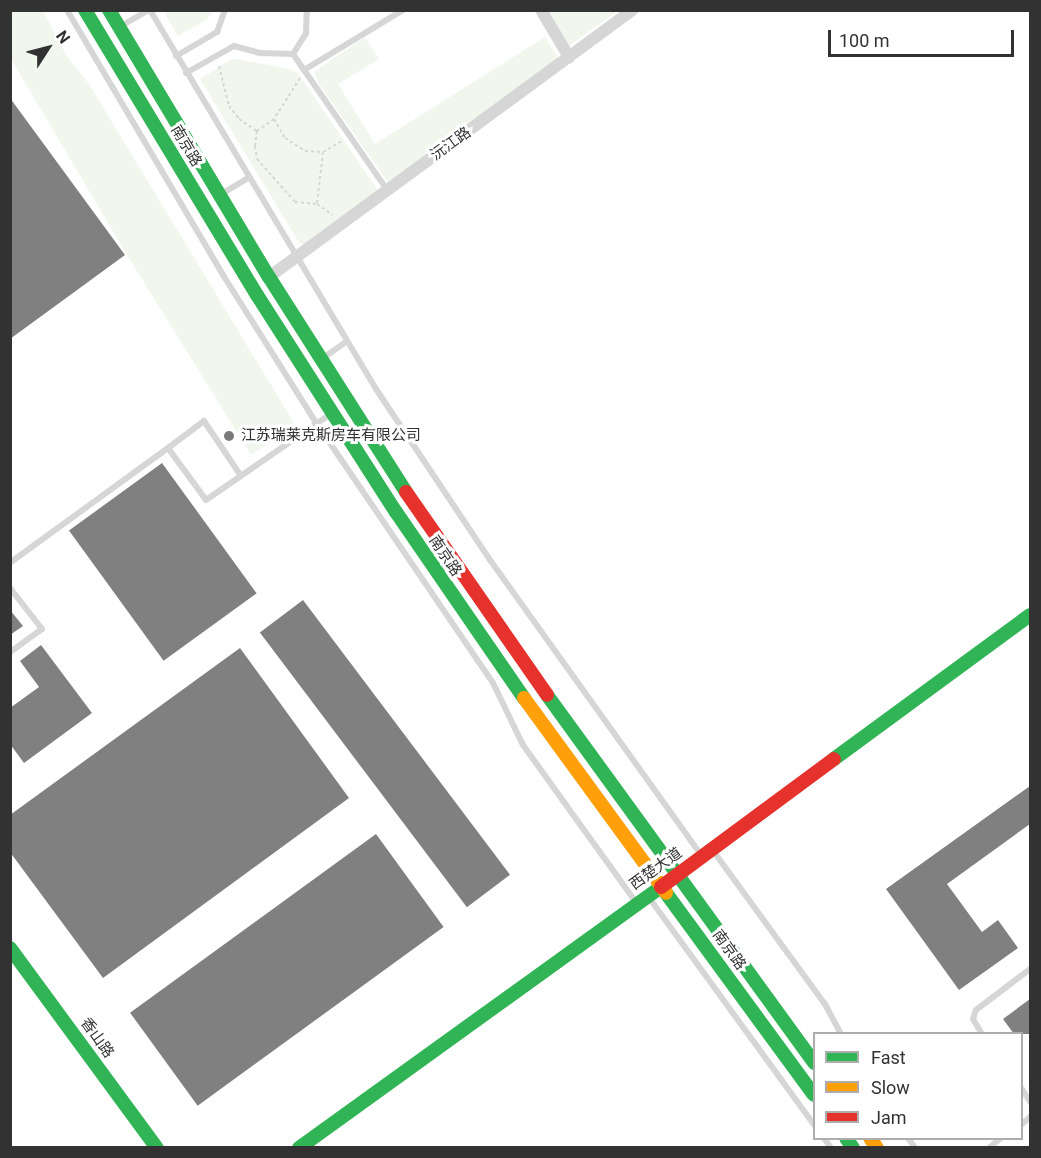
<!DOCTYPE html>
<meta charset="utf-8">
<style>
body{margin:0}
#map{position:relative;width:1041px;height:1158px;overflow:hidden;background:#fff;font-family:Roboto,"Noto Sans SC",sans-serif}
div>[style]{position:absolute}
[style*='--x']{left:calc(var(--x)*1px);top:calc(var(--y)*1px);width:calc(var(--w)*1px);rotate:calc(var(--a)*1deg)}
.green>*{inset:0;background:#f1f7ed}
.building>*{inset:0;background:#808080;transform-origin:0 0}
.path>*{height:2px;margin-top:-1px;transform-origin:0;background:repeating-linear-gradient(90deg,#d6d6d6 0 3px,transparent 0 6px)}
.lane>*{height:6px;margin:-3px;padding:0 3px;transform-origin:3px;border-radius:3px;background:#d6d6d6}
.street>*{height:12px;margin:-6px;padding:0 6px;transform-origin:6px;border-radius:6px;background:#d6d6d6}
.fast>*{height:14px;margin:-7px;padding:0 7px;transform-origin:7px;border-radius:7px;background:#30b455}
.slow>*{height:14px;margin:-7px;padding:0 7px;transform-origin:7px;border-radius:7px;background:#ff9f0a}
.jam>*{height:14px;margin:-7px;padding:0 7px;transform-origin:7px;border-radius:7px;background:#e5322d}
.dots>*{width:16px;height:16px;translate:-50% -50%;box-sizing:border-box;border:3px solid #fff;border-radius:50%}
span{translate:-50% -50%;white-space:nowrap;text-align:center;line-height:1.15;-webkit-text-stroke:6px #fff;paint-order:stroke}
.street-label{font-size:15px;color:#323232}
.poi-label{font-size:15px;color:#323232}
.left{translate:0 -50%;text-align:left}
.frame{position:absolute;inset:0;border:12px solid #323232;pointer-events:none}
.legend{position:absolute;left:813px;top:1032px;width:210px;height:108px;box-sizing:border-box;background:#fff;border:2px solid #adadad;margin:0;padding:8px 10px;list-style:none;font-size:18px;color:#323232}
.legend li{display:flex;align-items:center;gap:12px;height:30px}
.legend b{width:30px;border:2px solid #adadad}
.north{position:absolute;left:18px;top:18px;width:60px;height:60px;-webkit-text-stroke:4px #fff;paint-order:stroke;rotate:54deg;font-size:16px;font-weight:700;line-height:24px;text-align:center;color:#323232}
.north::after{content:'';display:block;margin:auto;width:21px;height:27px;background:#323232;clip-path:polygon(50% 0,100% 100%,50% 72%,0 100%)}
.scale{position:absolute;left:828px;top:30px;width:186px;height:27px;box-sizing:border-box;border:3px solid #323232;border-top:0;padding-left:8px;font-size:18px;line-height:21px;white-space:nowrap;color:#323232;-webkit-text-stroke:4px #fff;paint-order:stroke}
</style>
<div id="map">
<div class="green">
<div style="clip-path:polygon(10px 11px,43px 11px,66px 55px,89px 84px,294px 423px,285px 433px,251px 455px,130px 260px,11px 59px)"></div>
<div style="clip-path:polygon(163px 11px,214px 11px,206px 20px,178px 36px)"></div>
<div style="clip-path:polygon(548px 11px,618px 11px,569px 46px)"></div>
<div style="clip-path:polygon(365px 37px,379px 59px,338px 84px,375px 144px,545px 37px,560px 61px,390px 185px,319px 84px,314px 72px)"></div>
<div style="clip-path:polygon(237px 59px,289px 69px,298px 73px,379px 192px,305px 245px,298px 241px,200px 79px,230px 60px)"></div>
</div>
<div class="building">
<div style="clip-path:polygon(10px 98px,125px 255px,10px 339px)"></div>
<div style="left:162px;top:463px;width:161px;height:115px;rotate:54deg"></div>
<div style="left:303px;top:600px;width:344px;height:54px;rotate:53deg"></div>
<div style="clip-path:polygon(10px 610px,23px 626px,10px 635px)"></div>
<div style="clip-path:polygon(41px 645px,92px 713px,24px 763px,10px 744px,10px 708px,39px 687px,20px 661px)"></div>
<div style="clip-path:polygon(240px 648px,349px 798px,103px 978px,10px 852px,10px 815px)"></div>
<div style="clip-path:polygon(1030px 786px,1030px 824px,947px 884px,982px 932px,998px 920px,1018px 948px,959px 990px,886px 889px)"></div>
<div style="left:376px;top:834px;width:115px;height:304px;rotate:54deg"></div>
<div style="clip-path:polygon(1030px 999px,1030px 1034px,1014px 1034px,1003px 1019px)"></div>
</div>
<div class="path">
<div style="--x:219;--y:66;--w:41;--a:76"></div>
<div style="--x:229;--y:106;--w:16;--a:52"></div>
<div style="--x:239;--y:119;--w:22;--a:34"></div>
<div style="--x:300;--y:78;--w:49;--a:122.4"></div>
<div style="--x:274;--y:119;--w:21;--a:145"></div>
<div style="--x:257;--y:131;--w:15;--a:98"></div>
<div style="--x:255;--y:146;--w:13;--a:81"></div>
<div style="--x:257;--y:159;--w:57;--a:48.5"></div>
<div style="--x:295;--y:202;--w:22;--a:5"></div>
<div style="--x:317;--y:204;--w:19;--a:35"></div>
<div style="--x:274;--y:119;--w:22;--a:60"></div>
<div style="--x:285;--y:138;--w:24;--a:33"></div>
<div style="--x:305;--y:151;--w:18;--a:3"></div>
<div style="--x:323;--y:152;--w:22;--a:-30"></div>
<div style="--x:317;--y:203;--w:51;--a:-83.3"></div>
</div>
<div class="lane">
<div style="--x:67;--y:10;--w:308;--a:59.5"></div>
<div style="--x:223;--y:275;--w:176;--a:57.8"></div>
<div style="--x:317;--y:424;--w:313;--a:55.8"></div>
<div style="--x:493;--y:683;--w:69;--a:64.2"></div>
<div style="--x:523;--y:745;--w:193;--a:54.3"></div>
<div style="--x:150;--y:10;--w:441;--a:59.2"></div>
<div style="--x:376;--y:389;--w:206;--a:56.3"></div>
<div style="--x:490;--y:560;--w:360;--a:54.4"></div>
<div style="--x:121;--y:26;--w:32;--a:-30"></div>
<div style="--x:293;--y:54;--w:165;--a:55.3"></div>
<div style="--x:293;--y:54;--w:25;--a:-58"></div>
<div style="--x:306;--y:33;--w:23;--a:-88"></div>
<div style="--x:176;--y:56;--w:48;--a:-30.3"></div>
<div style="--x:217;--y:32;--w:23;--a:-70"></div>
<div style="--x:304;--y:70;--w:116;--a:-31.2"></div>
<div style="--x:186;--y:73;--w:55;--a:-29.4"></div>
<div style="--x:234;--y:46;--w:28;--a:15"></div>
<div style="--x:261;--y:53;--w:32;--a:2"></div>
<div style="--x:223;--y:193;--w:29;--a:-31"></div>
<div style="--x:323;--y:358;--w:29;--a:-35"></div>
<div style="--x:168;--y:448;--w:45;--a:-36.9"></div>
<div style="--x:204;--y:421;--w:66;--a:56.1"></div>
<div style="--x:11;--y:562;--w:194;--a:-36"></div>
<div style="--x:168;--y:448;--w:64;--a:53.8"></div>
<div style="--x:206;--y:500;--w:150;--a:-34.6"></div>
<div style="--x:10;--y:588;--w:52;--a:52"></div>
<div style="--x:42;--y:629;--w:39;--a:144"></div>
<div style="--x:714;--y:852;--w:188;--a:53.9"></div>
<div style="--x:825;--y:1004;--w:34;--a:62"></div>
<div style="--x:650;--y:899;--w:279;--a:54"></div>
<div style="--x:982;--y:1034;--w:17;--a:-121"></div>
<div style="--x:973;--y:1019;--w:9;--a:-72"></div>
<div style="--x:976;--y:1010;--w:68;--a:-37.2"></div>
<div style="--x:1022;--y:1089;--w:15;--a:58"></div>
<div style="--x:1022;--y:1124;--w:11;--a:-41"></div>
<div style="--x:824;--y:1138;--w:12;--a:55"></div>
<div style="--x:908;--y:1138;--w:12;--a:55"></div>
<div style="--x:989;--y:1148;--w:16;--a:-40"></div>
</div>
<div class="street">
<div style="--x:541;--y:10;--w:55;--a:59.2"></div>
<div style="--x:269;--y:277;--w:451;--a:-36.3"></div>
</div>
<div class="fast">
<div style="--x:85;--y:10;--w:333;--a:58.9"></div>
<div style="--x:257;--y:295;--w:258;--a:57.4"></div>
<div style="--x:396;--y:512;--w:226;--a:55.5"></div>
<div style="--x:109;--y:10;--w:311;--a:59.1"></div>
<div style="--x:269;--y:277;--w:255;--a:57.5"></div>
<div style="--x:547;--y:695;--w:455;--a:54"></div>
<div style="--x:834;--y:759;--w:243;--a:-36.3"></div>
<div style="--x:666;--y:893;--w:250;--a:53.8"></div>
<div style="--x:10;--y:948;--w:248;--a:53.7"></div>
<div style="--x:846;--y:1138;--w:12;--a:55"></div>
<div style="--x:299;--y:1148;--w:446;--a:-35.8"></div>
</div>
<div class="slow">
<div style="--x:524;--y:698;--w:241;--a:53.9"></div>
<div style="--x:870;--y:1138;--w:12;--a:55"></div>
</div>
<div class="jam">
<div style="--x:406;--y:492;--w:247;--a:55.2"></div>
<div style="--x:661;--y:887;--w:215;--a:-36.5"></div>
</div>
<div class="dots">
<div style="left:229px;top:436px;background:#7a7a7a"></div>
</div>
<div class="street-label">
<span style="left:451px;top:144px;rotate:-36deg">沅江路</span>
<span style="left:186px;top:146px;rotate:59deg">南京路</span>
<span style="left:445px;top:556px;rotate:56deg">南京路</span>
<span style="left:656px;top:869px;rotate:-36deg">西楚大道</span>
<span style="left:729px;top:950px;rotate:54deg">南京路</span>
<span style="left:97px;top:1038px;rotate:54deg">香山路</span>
</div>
<div class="poi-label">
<span class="left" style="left:241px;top:436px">江苏瑞莱克斯房车有限公司</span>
</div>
<div class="frame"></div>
<ul class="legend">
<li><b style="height:8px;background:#30b455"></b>Fast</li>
<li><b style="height:8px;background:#ff9f0a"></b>Slow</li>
<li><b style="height:8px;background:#e5322d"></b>Jam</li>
</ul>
<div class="north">N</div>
<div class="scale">100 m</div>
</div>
